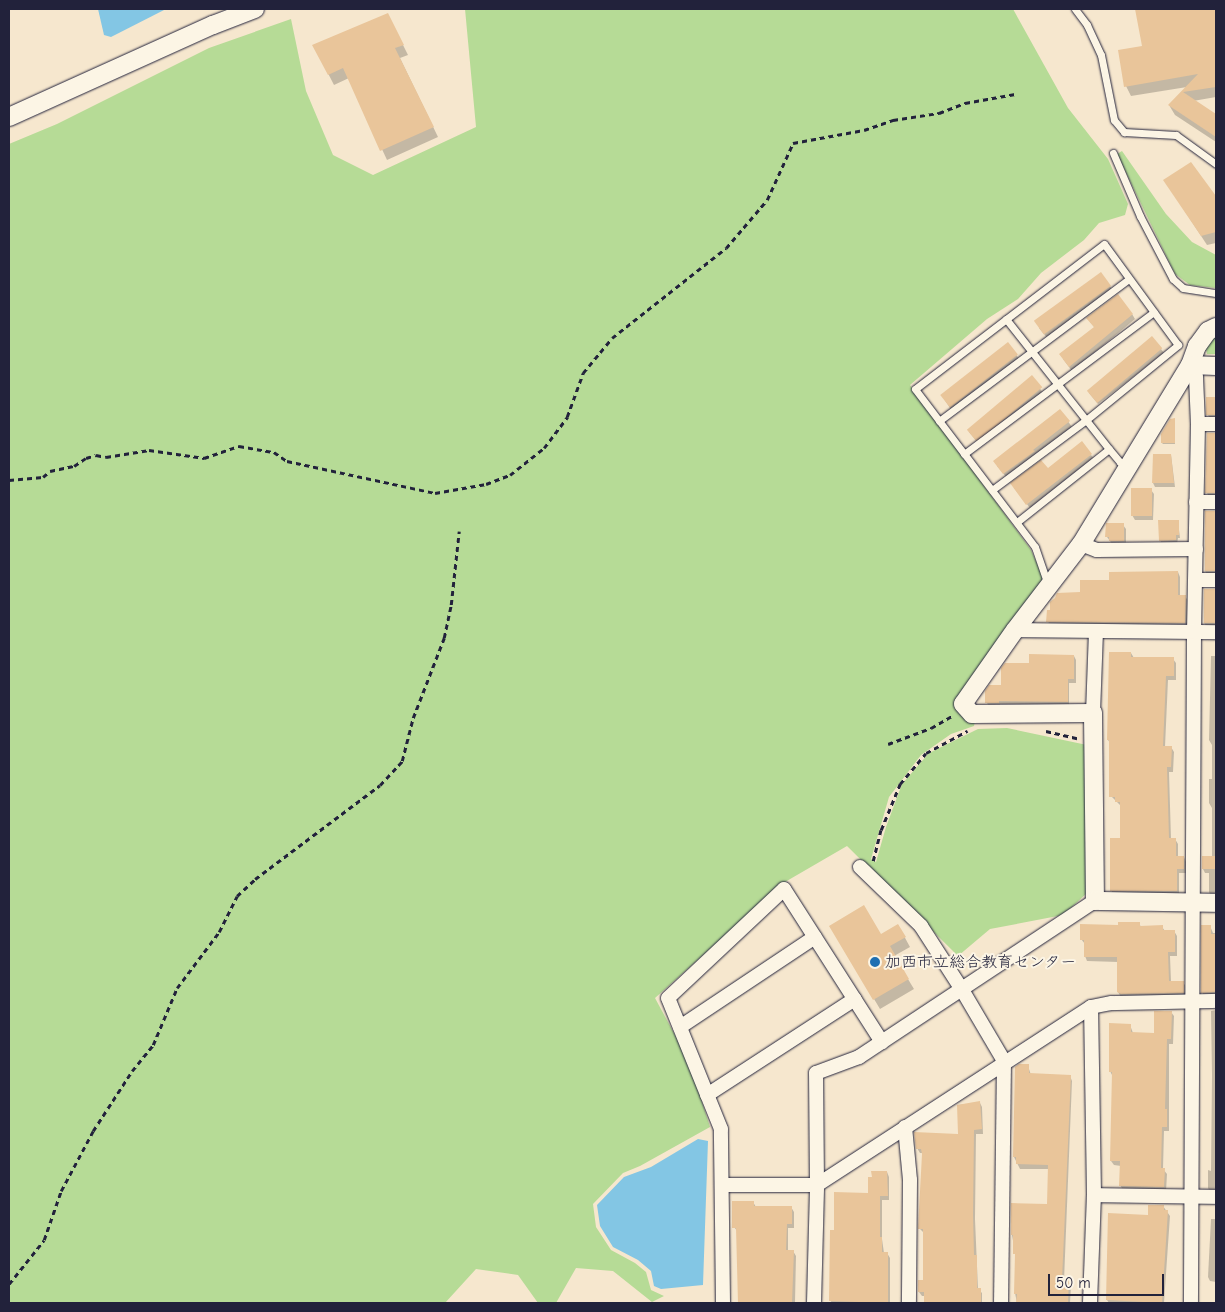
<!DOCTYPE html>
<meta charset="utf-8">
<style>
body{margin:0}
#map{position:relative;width:1225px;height:1312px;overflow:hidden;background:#f6e7ce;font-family:"Comic Neue","Klee One",sans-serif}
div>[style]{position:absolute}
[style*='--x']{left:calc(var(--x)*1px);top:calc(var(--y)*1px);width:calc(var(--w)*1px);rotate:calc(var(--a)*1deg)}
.green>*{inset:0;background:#b6db96}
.water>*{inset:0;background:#83c6e4}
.shadow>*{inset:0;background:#0003}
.building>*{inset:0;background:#e9c59a;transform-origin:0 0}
.path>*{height:2.5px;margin-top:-1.25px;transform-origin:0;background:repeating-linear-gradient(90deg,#22223b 0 5px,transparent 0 9px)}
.roads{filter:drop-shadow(0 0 1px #22223b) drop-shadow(0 0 1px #22223b)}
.service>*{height:7px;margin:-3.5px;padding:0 3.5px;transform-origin:3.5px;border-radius:3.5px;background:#fcf5e5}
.minor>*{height:14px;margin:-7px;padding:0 7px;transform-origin:7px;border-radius:7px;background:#fcf5e5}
.tertiary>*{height:18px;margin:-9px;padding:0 9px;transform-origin:9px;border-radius:9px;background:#fcf5e5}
.dots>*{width:14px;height:14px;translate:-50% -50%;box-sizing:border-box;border:2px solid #fcf5e5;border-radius:50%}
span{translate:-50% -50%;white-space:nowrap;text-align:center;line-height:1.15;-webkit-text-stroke:4px #fcf5e5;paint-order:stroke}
.poi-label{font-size:16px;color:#22223b}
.left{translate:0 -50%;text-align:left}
.frame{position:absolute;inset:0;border:10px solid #22223b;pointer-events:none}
.scale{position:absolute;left:1048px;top:1274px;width:116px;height:22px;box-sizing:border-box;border:2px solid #22223b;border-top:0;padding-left:6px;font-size:15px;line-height:18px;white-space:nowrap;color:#22223b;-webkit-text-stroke:4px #fcf5e5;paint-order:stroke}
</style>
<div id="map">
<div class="green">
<div style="clip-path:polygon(465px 9px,1013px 9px,1068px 108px,1108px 159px,1128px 204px,1125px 215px,1099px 223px,1084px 240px,1041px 273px,1018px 299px,987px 319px,910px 385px,1031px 550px,1047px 586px,969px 706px,975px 721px,974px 726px,951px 734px,921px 755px,889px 797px,871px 859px,876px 862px,886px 827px,902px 784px,929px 753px,978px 729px,1007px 728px,1087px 745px,1087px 893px,1063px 915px,990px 929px,958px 956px,847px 846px,785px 882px,655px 998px,689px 1061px,710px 1127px,640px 1166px,623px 1173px,593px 1204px,596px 1227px,611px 1250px,635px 1263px,646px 1272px,651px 1290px,664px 1296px,652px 1302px,613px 1271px,576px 1268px,556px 1303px,538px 1303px,518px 1275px,476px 1269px,445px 1303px,9px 1303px,9px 144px,57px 124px,209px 48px,291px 19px,306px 91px,333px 155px,373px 175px,476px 127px)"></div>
<div style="clip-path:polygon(1122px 151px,1166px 214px,1192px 242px,1216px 255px,1216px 288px,1190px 285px,1175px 274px,1117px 154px)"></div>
<div style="clip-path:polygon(1216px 331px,1216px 354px,1207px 354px,1206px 348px)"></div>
</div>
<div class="water">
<div style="clip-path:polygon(98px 9px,166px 9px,111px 37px,104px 35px)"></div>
<div style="clip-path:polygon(698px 1139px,708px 1141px,703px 1285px,661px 1289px,654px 1286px,651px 1271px,638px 1260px,613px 1247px,600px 1226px,597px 1205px,624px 1177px,651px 1167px)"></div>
</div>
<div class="shadow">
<div style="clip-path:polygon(1137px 9px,1216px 9px,1216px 97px,1193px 101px,1216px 116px,1216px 142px,1175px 115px,1169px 105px,1187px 87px,1131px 96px,1126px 86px,1144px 47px)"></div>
<div style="clip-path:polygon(393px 25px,408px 55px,400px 58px,438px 137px,387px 160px,349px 78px,334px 85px,314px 46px)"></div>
<div style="clip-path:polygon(1191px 163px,1216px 198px,1216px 243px,1207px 245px,1171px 190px)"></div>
<div style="clip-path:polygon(1110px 286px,1113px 291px,1048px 339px,1039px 328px)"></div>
<div style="clip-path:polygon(1132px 314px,1135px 319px,1072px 371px,1063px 359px,1095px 328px,1090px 322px)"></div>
<div style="clip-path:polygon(1152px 337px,1164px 353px,1098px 404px,1089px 393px)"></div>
<div style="clip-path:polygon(1008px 344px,1020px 360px,952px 411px,944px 399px)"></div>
<div style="clip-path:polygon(1032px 377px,1043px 393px,978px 443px,969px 432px)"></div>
<div style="clip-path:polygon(1216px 398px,1216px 420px,1210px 419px,1208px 415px,1207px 399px)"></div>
<div style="clip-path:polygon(1060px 410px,1072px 427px,1007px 478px,997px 466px)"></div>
<div style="clip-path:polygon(1174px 420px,1175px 444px,1163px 444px,1162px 443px)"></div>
<div style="clip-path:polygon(1216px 433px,1216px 497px,1209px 497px,1207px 493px,1208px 434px)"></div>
<div style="clip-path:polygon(1091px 455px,1094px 459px,1030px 508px,1014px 488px,1048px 470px)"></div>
<div style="clip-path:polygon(1171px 455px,1175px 487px,1155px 487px,1153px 483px)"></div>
<div style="clip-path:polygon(1151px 490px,1154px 494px,1153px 520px,1135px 520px,1132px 515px)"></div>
<div style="clip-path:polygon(1216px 511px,1216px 576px,1208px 576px,1205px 571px,1206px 512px)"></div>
<div style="clip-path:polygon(1178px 522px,1180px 538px,1178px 538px,1177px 544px,1162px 544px,1160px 540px)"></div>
<div style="clip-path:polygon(1123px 525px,1126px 529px,1126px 545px,1113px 545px,1107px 537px)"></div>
<div style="clip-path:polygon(1178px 572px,1180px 577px,1180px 597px,1185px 596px,1188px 601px,1187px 627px,1050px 626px,1048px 621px,1081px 594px)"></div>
<div style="clip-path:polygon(1216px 589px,1216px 627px,1207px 627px,1204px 623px,1205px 590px)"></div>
<div style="clip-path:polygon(1131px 653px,1134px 658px,1173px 659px,1176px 663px,1176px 680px,1168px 680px,1165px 747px,1171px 747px,1174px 752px,1173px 772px,1169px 772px,1171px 839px,1175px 839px,1178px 844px,1178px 857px,1184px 857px,1186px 862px,1186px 873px,1179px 873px,1179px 895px,1114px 895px,1111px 890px,1121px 839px,1121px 806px,1111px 796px,1110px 743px,1108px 740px)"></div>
<div style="clip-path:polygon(1074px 656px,1076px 660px,1076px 683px,1069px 683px,1069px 705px,1000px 704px,1000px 706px,989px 706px,987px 703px,1030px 665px)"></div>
<div style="clip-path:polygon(1211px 656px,1216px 656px,1216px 897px,1211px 896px,1209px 892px,1209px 873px,1205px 873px,1203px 869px,1212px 857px,1212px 808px,1209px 803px,1209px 779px,1212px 779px,1212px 745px,1209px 740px)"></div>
<div style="clip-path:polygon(1139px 923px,1141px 927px,1162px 927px,1165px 931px,1174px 931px,1177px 936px,1177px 956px,1170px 956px,1171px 982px,1183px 982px,1186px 987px,1186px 997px,1121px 997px,1118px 992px,1118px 962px,1087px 961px,1085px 956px,1085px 944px,1081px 939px,1119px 926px)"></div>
<div style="clip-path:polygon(898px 925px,910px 947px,894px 956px,914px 989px,880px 1009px,831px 927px,880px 936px)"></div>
<div style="clip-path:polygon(1210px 926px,1213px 933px,1216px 933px,1216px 997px,1205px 997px,1202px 992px)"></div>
<div style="clip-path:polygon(1216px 1010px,1216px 1193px,1210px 1192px,1208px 1188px,1208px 1170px,1211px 1171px,1212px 1075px,1211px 1011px)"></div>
<div style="clip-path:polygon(1171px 1012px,1174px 1016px,1173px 1044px,1169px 1044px,1169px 1131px,1164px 1131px,1163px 1169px,1167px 1174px,1166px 1192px,1123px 1190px,1120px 1185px,1121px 1166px,1114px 1165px,1111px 1161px,1113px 1077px,1110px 1071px,1130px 1025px,1133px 1033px,1155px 1034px)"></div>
<div style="clip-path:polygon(1028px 1066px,1031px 1075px,1070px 1076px,1072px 1081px,1064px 1281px,1068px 1281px,1071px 1286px,1070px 1303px,1017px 1303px,1015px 1293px,1016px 1258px,1012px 1235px,1048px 1206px,1049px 1169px,1020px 1169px,1014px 1157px)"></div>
<div style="clip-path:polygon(980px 1103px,982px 1107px,983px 1134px,976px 1134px,975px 1219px,978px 1289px,982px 1293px,982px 1303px,925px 1303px,925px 1296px,922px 1296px,919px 1292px,924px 1281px,924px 1233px,920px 1229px,923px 1153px,920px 1153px,917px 1148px,960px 1136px,958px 1105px)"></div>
<div style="clip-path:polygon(887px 1172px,889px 1177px,889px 1200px,882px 1200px,882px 1239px,884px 1253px,887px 1253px,890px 1258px,890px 1303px,832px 1303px,830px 1300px,835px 1231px)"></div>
<div style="clip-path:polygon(753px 1202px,756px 1207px,791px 1207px,794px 1212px,794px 1228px,788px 1228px,788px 1251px,793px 1251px,796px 1256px,795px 1303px,739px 1303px,738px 1232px,734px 1227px)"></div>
<div style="clip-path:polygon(1163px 1206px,1170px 1216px,1164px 1303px,1109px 1303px,1107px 1300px,1109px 1214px,1149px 1216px)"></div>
<div style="clip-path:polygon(1211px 1219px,1216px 1219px,1216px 1282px,1210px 1281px,1208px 1277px)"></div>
</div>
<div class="building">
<div style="clip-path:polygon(1135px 9px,1216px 9px,1216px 87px,1183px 92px,1216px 114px,1216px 137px,1168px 105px,1198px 74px,1124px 87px,1118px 50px,1142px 46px)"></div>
<div style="clip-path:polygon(388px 13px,404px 45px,395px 48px,434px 127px,380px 151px,343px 68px,328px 75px,312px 45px)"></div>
<div style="clip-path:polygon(1191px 162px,1216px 196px,1216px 232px,1201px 236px,1163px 180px)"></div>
<div style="left:1101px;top:272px;width:17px;height:83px;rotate:54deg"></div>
<div style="clip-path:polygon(1118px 294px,1133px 314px,1069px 367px,1059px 354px,1094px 327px,1086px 318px)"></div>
<div style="left:1152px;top:336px;width:16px;height:85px;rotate:50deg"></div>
<div style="left:1008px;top:342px;width:16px;height:86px;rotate:52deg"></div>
<div style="left:1032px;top:375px;width:16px;height:85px;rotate:50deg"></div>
<div style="left:1216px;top:397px;width:18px;height:10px;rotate:90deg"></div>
<div style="clip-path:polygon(1060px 409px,1070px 421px,1033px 450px,1035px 451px,1003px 474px,993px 461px)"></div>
<div style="clip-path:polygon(1175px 418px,1175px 443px,1161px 443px,1161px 434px,1170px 419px)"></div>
<div style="clip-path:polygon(1207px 433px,1216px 433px,1216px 493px,1205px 493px)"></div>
<div style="clip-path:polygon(1082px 441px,1092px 454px,1026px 505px,1010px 483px,1041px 460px,1048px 468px)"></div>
<div style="clip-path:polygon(1153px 454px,1171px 454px,1174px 483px,1152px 483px)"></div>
<div style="left:1131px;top:488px;width:21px;height:28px"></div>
<div style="left:1205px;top:511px;width:11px;height:60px"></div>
<div style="clip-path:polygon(1158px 520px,1179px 520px,1179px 535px,1176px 535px,1176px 540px,1159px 541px)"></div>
<div style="clip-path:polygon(1106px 523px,1124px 523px,1124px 541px,1109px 541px,1109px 537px,1105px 537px)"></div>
<div style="clip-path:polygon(1178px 571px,1178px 595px,1186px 595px,1185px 623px,1046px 622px,1047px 610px,1050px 610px,1050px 602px,1055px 598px,1057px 593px,1080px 592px,1080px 580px,1109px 580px,1109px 572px)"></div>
<div style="left:1204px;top:589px;width:12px;height:34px"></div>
<div style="clip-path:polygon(1109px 652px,1131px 652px,1131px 657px,1174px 657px,1174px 676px,1166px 676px,1163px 746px,1172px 746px,1171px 767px,1167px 767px,1169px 838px,1176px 838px,1176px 856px,1184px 856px,1184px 869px,1177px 869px,1177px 891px,1110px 891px,1110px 838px,1120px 838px,1120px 802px,1115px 802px,1115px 797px,1109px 797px,1109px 740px,1107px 740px)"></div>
<div style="clip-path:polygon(1029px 654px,1074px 655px,1074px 679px,1068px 679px,1068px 702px,999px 701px,999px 703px,985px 703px,985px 691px,989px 685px,1001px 685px,1001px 668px,1005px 663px,1029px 663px)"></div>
<div style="left:1202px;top:856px;width:14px;height:13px"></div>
<div style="clip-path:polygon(864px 905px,881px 934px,898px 924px,906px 937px,890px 946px,909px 979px,873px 1000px,829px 926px)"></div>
<div style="clip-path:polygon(1118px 922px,1140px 922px,1140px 926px,1163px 925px,1163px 930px,1175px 930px,1175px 952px,1168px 952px,1169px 981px,1184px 981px,1184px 993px,1121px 994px,1117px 992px,1117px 957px,1084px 957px,1084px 940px,1080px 940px,1080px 924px,1118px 925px)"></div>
<div style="clip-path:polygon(1201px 925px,1211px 925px,1211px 934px,1216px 934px,1216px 992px,1201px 993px)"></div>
<div style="clip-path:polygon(1154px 1011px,1172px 1011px,1171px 1039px,1167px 1039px,1165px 1109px,1167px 1109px,1167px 1127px,1162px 1127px,1161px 1168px,1165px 1168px,1164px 1187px,1119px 1186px,1120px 1161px,1110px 1161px,1112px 1072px,1109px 1072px,1109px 1023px,1131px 1024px,1131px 1032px,1154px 1033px)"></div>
<div style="clip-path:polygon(1019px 1064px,1029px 1064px,1029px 1073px,1071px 1075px,1062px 1280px,1069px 1280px,1068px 1303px,1016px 1303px,1017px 1294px,1014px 1294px,1015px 1254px,1013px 1254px,1013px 1235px,1011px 1235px,1011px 1203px,1047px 1204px,1048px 1165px,1016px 1164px,1016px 1157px,1013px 1157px,1015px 1067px)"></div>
<div style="clip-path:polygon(980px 1101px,982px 1129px,974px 1130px,973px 1214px,974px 1255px,977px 1255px,977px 1288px,981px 1288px,981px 1303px,924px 1303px,924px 1292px,918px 1292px,918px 1280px,923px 1280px,923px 1229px,918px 1229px,922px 1154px,921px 1149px,916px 1149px,914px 1132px,958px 1134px,957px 1105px)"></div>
<div style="clip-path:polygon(871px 1171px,887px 1171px,888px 1196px,880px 1196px,880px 1237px,882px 1237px,882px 1252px,888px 1252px,888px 1303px,829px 1301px,830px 1230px,834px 1230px,834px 1192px,868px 1193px,868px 1177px,872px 1177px)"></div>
<div style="clip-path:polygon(732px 1201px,754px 1201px,754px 1206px,792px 1206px,792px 1224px,787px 1224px,786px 1250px,794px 1250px,792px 1303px,738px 1303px,736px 1228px,732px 1228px)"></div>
<div style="clip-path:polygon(1148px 1205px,1164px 1205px,1164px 1210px,1168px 1210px,1162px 1303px,1106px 1300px,1108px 1213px,1148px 1215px)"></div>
</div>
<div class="path">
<div style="--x:9;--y:480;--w:34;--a:-5"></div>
<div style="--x:43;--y:477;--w:9;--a:-41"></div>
<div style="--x:50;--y:471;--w:25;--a:-12"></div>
<div style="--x:74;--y:466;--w:14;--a:-34"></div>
<div style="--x:86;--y:458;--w:10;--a:-17"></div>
<div style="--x:96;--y:455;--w:10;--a:11"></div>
<div style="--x:106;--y:457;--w:44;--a:-9.2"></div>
<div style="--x:149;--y:450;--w:56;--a:8.3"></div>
<div style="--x:204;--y:458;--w:37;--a:-19"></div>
<div style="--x:239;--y:446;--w:36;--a:10"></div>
<div style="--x:274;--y:452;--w:16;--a:35"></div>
<div style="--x:287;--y:461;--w:151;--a:12.2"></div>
<div style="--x:435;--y:493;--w:52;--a:-10"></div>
<div style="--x:486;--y:484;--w:26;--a:-21"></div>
<div style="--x:510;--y:475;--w:43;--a:-38.5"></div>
<div style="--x:544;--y:448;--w:39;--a:-53"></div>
<div style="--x:567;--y:417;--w:47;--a:-70"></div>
<div style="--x:583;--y:373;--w:45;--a:-50.4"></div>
<div style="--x:612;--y:338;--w:145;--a:-38.3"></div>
<div style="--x:726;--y:248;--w:63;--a:-49.5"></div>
<div style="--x:767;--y:200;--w:63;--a:-65.5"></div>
<div style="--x:793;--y:143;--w:72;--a:-10.4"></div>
<div style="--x:864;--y:130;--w:31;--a:-19"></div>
<div style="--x:893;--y:120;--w:47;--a:-8.7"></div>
<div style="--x:939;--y:113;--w:28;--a:-21"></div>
<div style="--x:965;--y:103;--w:51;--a:-10.2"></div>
<div style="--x:1046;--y:731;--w:32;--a:13"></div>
<div style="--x:888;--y:744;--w:46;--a:-20.4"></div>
<div style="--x:931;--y:728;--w:24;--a:-30"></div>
<div style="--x:873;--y:861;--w:32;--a:-76"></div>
<div style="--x:881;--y:830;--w:50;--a:-67.6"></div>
<div style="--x:900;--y:784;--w:40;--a:-50"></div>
<div style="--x:926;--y:753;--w:47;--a:-28.2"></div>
<div style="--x:9;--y:1284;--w:56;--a:-51.5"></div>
<div style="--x:44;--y:1240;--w:52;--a:-70.9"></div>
<div style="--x:61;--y:1191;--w:68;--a:-61.9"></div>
<div style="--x:93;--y:1131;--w:72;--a:-57"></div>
<div style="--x:132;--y:1071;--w:33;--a:-51"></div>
<div style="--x:153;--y:1045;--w:62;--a:-67.2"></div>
<div style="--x:177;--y:988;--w:70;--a:-53.1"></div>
<div style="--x:219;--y:932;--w:40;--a:-63.4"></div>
<div style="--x:237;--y:896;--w:25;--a:-43"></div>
<div style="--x:255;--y:879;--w:156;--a:-36.9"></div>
<div style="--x:380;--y:785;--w:33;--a:-47"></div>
<div style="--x:402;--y:761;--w:44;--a:-75.7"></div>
<div style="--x:413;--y:718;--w:86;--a:-68.8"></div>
<div style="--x:444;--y:638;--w:34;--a:-78"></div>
<div style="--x:451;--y:605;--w:74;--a:-83.8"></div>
</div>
<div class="roads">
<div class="service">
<div style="--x:1075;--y:9;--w:20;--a:53"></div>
<div style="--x:1087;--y:25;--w:33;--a:65"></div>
<div style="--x:1101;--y:55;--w:66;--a:78.7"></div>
<div style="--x:1114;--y:120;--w:16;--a:50"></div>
<div style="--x:1124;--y:132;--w:52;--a:3.3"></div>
<div style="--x:1176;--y:135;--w:49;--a:35.9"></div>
<div style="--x:1113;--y:153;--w:69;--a:66.8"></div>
<div style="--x:1140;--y:216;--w:71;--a:62.4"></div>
<div style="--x:1173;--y:279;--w:13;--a:42"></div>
<div style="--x:1183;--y:288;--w:33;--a:9"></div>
<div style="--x:1006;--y:319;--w:166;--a:51.6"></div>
<div style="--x:1109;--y:449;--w:17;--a:50"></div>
<div style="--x:1120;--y:462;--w:9;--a:18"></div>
<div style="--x:939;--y:421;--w:237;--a:-36.8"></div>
<div style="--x:964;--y:454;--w:237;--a:-36.8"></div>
<div style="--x:992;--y:490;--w:117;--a:-36.7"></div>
<div style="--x:1086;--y:420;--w:119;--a:-39.2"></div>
<div style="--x:1178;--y:345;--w:125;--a:-126.2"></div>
<div style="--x:1104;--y:244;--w:238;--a:142.5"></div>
<div style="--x:915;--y:389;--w:198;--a:52.8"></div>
<div style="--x:1035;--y:547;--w:39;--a:71"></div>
<div style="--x:1017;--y:522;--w:117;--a:-38.4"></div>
</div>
<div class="minor">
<div style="--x:1190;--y:365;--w:13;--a:63"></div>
<div style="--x:1196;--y:377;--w:47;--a:87.6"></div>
<div style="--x:1198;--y:424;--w:208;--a:91.1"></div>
<div style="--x:1194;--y:632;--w:671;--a:90.26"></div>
<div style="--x:1198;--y:424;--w:18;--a:0"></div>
<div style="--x:1196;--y:502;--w:20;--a:0"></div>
<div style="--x:1081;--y:544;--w:17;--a:21"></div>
<div style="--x:1097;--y:550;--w:99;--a:-0.6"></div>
<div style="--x:1196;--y:580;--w:20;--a:0"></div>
<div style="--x:1015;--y:630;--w:201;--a:0.6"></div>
<div style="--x:1093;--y:713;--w:81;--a:-87.9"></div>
<div style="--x:860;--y:867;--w:85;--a:44"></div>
<div style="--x:921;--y:926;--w:74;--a:57.2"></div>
<div style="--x:961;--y:988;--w:85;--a:59.5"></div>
<div style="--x:1004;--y:1061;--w:242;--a:90.7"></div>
<div style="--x:680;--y:1027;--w:162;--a:-33.7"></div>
<div style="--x:707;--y:1095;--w:176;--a:-33"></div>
<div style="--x:905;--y:1127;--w:53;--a:84.6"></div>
<div style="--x:910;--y:1180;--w:123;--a:90.5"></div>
<div style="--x:723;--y:1185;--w:94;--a:0"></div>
<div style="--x:817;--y:1185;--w:327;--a:-33"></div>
<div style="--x:1091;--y:1007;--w:21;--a:-11"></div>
<div style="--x:1112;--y:1003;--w:104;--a:-1.1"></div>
<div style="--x:1094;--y:1195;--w:122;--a:0.9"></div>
<div style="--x:723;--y:1303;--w:174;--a:-90.7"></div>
<div style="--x:721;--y:1129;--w:141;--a:-112"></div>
<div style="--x:668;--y:998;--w:159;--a:-43.2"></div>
<div style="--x:784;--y:889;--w:182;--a:57.4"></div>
<div style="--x:814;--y:1303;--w:118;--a:-88.5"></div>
<div style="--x:817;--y:1185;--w:112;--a:-90.5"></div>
<div style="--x:816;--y:1073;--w:46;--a:-20.4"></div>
<div style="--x:859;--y:1057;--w:283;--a:-33.5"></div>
<div style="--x:1090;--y:1303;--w:108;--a:-87.9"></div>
<div style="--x:1094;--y:1195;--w:188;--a:-90.9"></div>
</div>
<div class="tertiary">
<div style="--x:9;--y:117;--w:224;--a:-24.3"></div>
<div style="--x:213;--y:25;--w:45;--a:-20.9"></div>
<div style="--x:1216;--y:327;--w:9;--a:153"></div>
<div style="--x:1208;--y:331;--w:19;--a:126"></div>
<div style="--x:1197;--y:346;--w:20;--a:110"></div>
<div style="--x:1190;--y:365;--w:210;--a:121.3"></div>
<div style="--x:1081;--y:544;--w:108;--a:127.5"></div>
<div style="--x:1015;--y:630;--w:90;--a:125.1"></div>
<div style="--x:963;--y:704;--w:13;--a:48"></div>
<div style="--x:972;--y:714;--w:121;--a:-0.5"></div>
<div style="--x:1093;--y:713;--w:188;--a:89.4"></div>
<div style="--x:1095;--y:901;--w:121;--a:0.9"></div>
<div style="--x:1190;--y:365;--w:26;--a:2"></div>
</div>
</div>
<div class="dots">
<div style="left:875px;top:962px;background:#1f6fb2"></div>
</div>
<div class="poi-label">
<span class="left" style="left:885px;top:962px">加西市立総合教育センター</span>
</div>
<div class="frame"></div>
<div class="scale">50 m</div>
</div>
